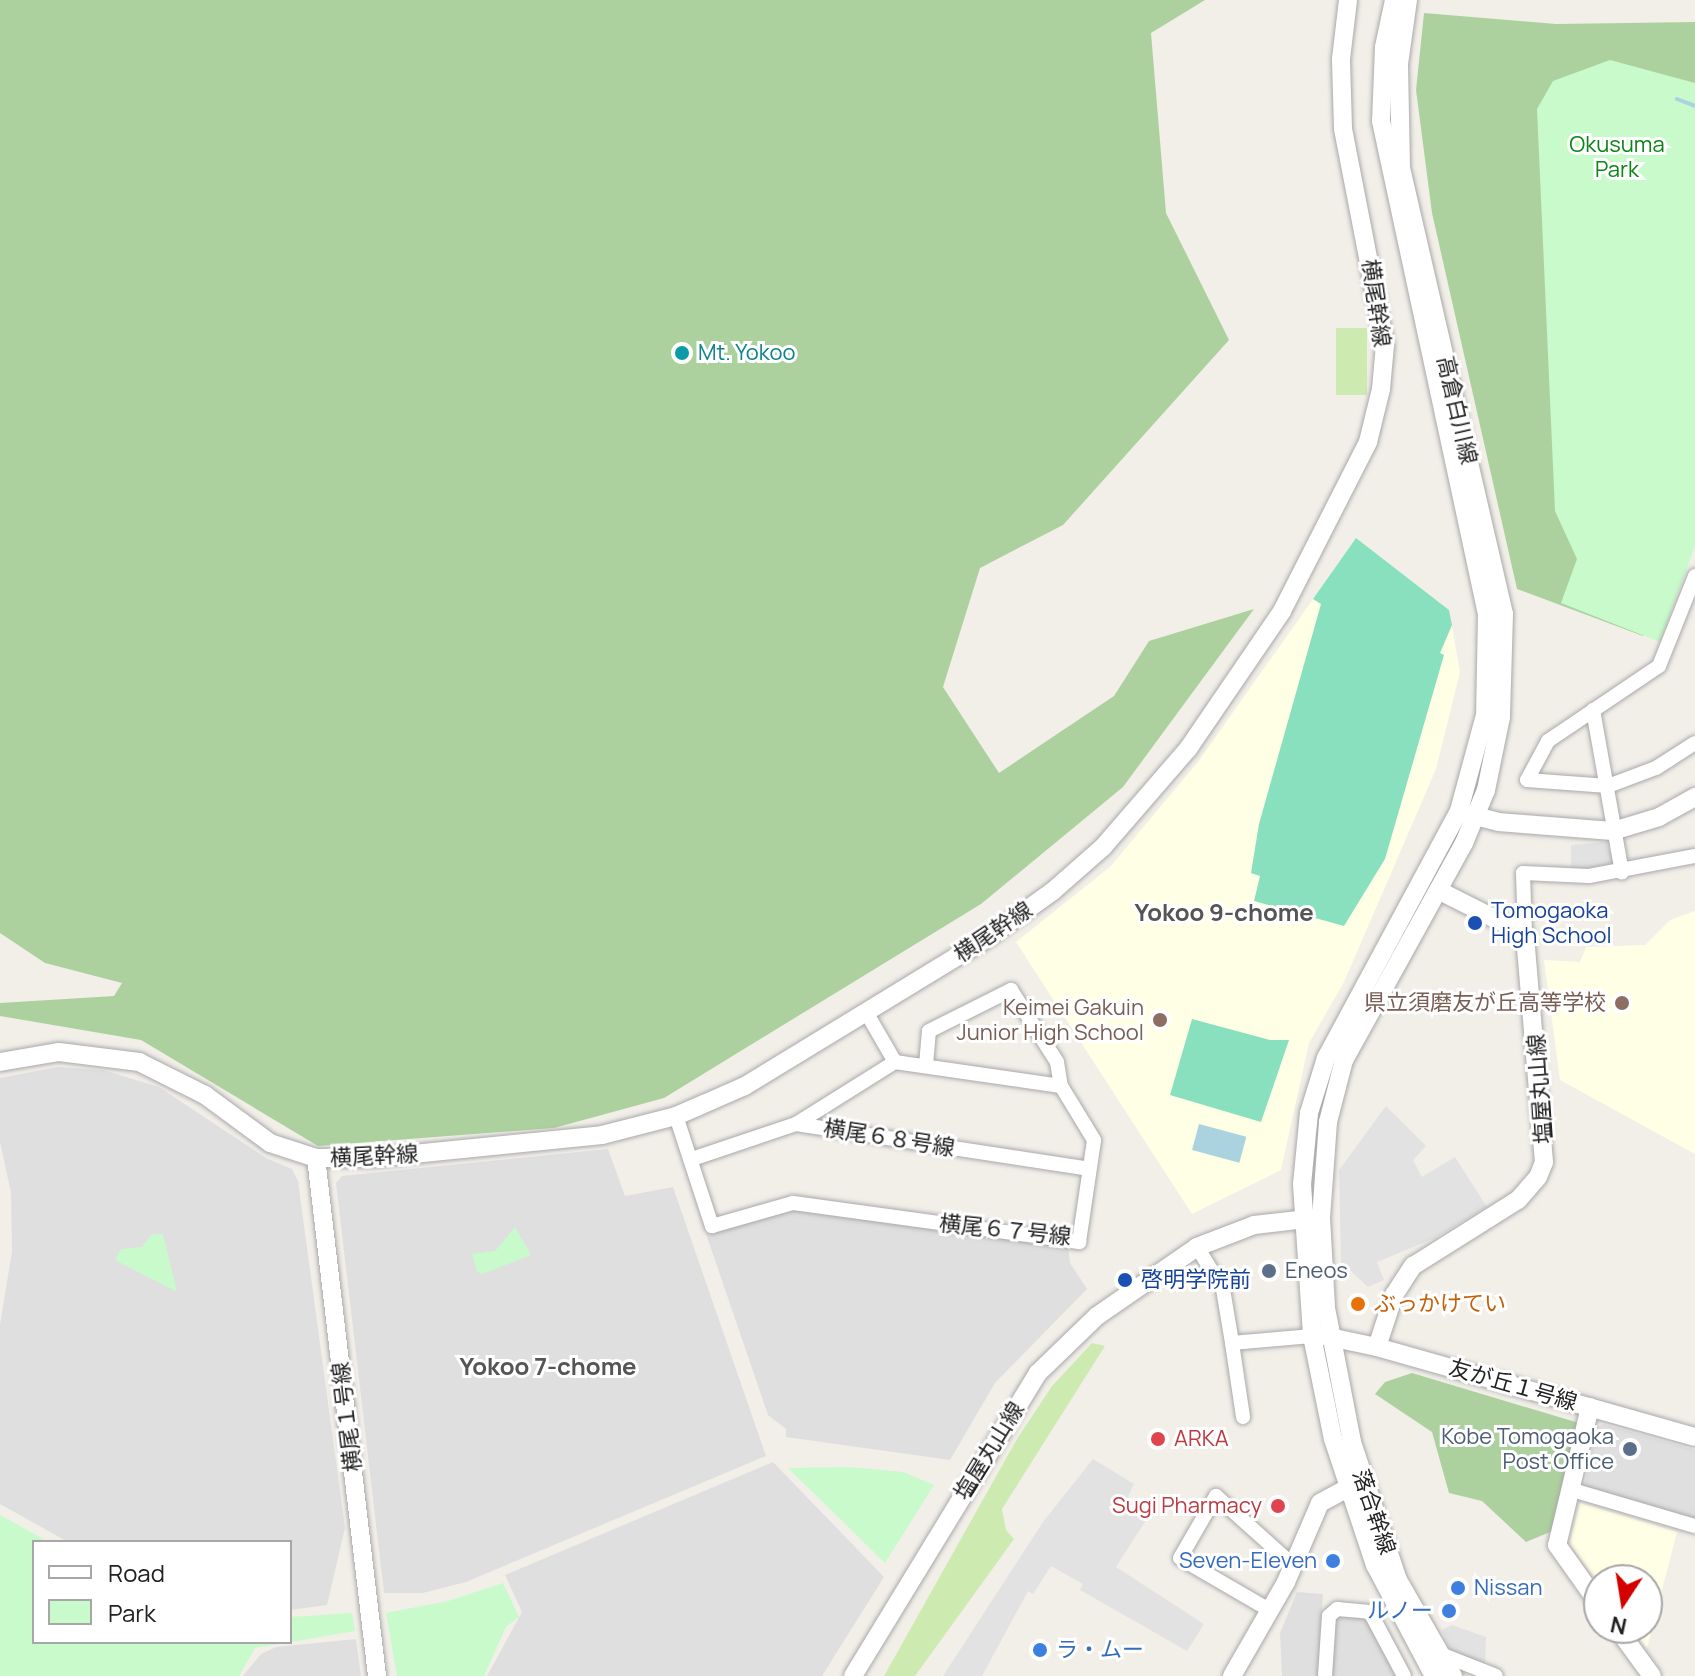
<!DOCTYPE html>
<meta charset="utf-8">
<style>
body{margin:0}
#map{position:relative;width:1695px;height:1676px;overflow:hidden;background:#f2efe9;font-family:Manrope,"Noto Sans JP",sans-serif}
div>[style]{position:absolute}
[style*='--x']{left:calc(var(--x)*1px);top:calc(var(--y)*1px);width:calc(var(--w)*1px);rotate:calc(var(--a)*1deg)}
.residential>*{inset:0;background:#e0dfdf}
.education>*{inset:0;background:#ffffe5}
.grass>*{inset:0;background:#cdebb0;transform-origin:0 0}
.forest>*{inset:0;background:#add19e}
.park>*{inset:0;background:#c8facc}
.pitch>*{inset:0;background:#88e0be}
.parking>*{inset:0;background:#e2e2e2}
.water>*{inset:0;background:#aad3df;transform-origin:0 0}
.stream>*{height:4px;margin:-2px;padding:0 2px;transform-origin:2px;border-radius:2px;background:#aad3df}
.roads{filter:drop-shadow(0 0 2px #a9a9a9) drop-shadow(0 0 2px #a9a9a9)}
.minor>*{height:14px;margin:-7px;padding:0 7px;transform-origin:7px;border-radius:7px;background:#fff}
.tertiary>*{height:18px;margin:-9px;padding:0 9px;transform-origin:9px;border-radius:9px;background:#fff}
.dots>*{width:22px;height:22px;translate:-50% -50%;box-sizing:border-box;border:4px solid #fff;border-radius:50%}
span{translate:-50% -50%;white-space:nowrap;text-align:center;line-height:1.15;-webkit-text-stroke:6px #fff;paint-order:stroke}
.park-label{font-size:22px;color:#0c8416}
.street-label{font-size:22px;color:#222}
.culture-label{font-size:22px;color:#0d838f}
.left{translate:0 -50%;text-align:left}
.transit-label{font-size:22px;color:#164399}
.education-label{font-size:22px;color:#785e54}
.right{translate:-100% -50%;text-align:right}
.service-label{font-size:22px;color:#4e5e75}
.food-label{font-size:22px;color:#c56008}
.health-label{font-size:22px;color:#be3a42}
.shop-label{font-size:22px;color:#366cbe}
.neighbourhood-label{font-size:24px;color:#555;font-weight:700}
.legend{position:absolute;left:32px;top:1540px;width:260px;height:104px;box-sizing:border-box;background:#fff;border:2px solid #a7a7a7;margin:0;padding:10px 14px;list-style:none;font-size:24px;color:#222}
.legend li{display:flex;align-items:center;gap:16px;height:40px}
.legend b{width:40px;border:2px solid #a7a7a7}
.north{position:absolute;left:1583px;top:1564px;width:80px;height:80px;box-sizing:border-box;background:#fff;border:2px solid #a7a7a7;border-radius:50%;rotate:192deg;font-size:22px;font-weight:700;line-height:32px;text-align:center;color:#222}
.north::after{content:'';display:block;margin:auto;width:28px;height:36px;background:#d40000;clip-path:polygon(50% 0,100% 100%,50% 72%,0 100%)}
</style>
<div id="map">
<div class="residential">
<div style="clip-path:polygon(58px 1067px,103px 1070px,159px 1087px,266px 1158px,292px 1169px,298px 1181px,345px 1528px,327px 1605px,290px 1610px,290px 1542px,68px 1542px,0 1504px,0 1325px,12px 1251px,11px 1193px,0 1142px,0 1078px)"></div>
<div style="clip-path:polygon(608px 1149px,625px 1196px,673px 1187px,766px 1456px,466px 1582px,423px 1593px,384px 1593px,336px 1183px,342px 1176px)"></div>
<div style="clip-path:polygon(794px 1209px,1068px 1244px,1070px 1263px,1087px 1289px,995px 1383px,950px 1460px,786px 1437px,786px 1429px,768px 1415px,706px 1234px)"></div>
<div style="clip-path:polygon(1603px 1424px,1695px 1450px,1695px 1520px,1584px 1488px,1597px 1427px)"></div>
<div style="clip-path:polygon(773px 1462px,884px 1577px,822px 1676px,487px 1676px,522px 1612px,505px 1575px)"></div>
<div style="clip-path:polygon(1297px 1592px,1323px 1594px,1318px 1676px,1282px 1676px,1280px 1633px)"></div>
<div style="clip-path:polygon(1339px 1612px,1368px 1619px,1398px 1676px,1328px 1676px,1331px 1619px)"></div>
<div style="clip-path:polygon(356px 1639px,361px 1676px,243px 1676px,261px 1654px,276px 1647px)"></div>
</div>
<div class="education">
<div style="clip-path:polygon(1356px 538px,1449px 610px,1460px 672px,1436px 769px,1344px 982px,1309px 1043px,1281px 1170px,1192px 1214px,1016px 942px,1110px 867px,1198px 762px)"></div>
<div style="clip-path:polygon(1695px 911px,1695px 1154px,1560px 1080px,1544px 960px,1580px 962px,1586px 947px,1645px 945px,1670px 920px)"></div>
<div style="clip-path:polygon(1580px 1503px,1677px 1532px,1647px 1648px,1632px 1628px,1647px 1628px,1647px 1580px,1599px 1583px,1570px 1544px)"></div>
</div>
<div class="grass">
<div style="left:1336px;top:328px;width:31px;height:67px"></div>
<div style="clip-path:polygon(1092px 1343px,1105px 1346px,1002px 1509px,1006px 1530px,1014px 1539px,915px 1676px,884px 1676px,1017px 1439px,1052px 1386px)"></div>
</div>
<div class="forest">
<div style="clip-path:polygon(0 0,1205px 0,1151px 33px,1166px 213px,1229px 340px,1063px 525px,980px 568px,943px 687px,999px 773px,1114px 696px,1149px 641px,1254px 609px,1123px 787px,981px 904px,664px 1098px,554px 1128px,318px 1146px,141px 1040px,0 1016px,0 1003px,114px 996px,122px 983px,45px 963px,0 933px)"></div>
<div style="clip-path:polygon(1424px 13px,1556px 24px,1695px 22px,1695px 515px,1653px 573px,1643px 636px,1517px 589px,1432px 213px,1416px 90px)"></div>
<div style="clip-path:polygon(1412px 1373px,1579px 1423px,1555px 1530px,1526px 1542px,1482px 1501px,1449px 1493px,1432px 1432px,1375px 1394px,1385px 1382px)"></div>
</div>
<div class="park">
<div style="clip-path:polygon(1610px 60px,1695px 83px,1695px 546px,1660px 642px,1561px 603px,1577px 559px,1555px 511px,1537px 109px,1553px 81px)"></div>
<div style="clip-path:polygon(515px 1227px,531px 1255px,482px 1274px,477px 1271px,472px 1254px,495px 1251px)"></div>
<div style="clip-path:polygon(152px 1234px,163px 1234px,177px 1292px,115px 1260px,121px 1249px,142px 1247px)"></div>
<div style="clip-path:polygon(849px 1467px,903px 1472px,934px 1485px,885px 1563px,788px 1468px)"></div>
<div style="clip-path:polygon(0 1515px,49px 1542px,34px 1542px,34px 1642px,290px 1642px,290px 1617px,352px 1613px,355px 1631px,255px 1648px,239px 1676px,0 1676px)"></div>
<div style="clip-path:polygon(503px 1583px,519px 1617px,506px 1627px,484px 1676px,397px 1676px,386px 1613px,448px 1601px)"></div>
</div>
<div class="pitch">
<div style="clip-path:polygon(1356px 538px,1449px 610px,1452px 625px,1440px 653px,1444px 655px,1385px 859px,1344px 926px,1254px 901px,1260px 876px,1251px 873px,1259px 824px,1321px 604px,1313px 599px)"></div>
<div style="clip-path:polygon(1192px 1019px,1270px 1040px,1289px 1040px,1261px 1122px,1170px 1095px)"></div>
</div>
<div class="parking">
<div style="clip-path:polygon(1606px 842px,1615px 865px,1608px 871px,1571px 871px,1571px 845px)"></div>
<div style="clip-path:polygon(1386px 1106px,1426px 1146px,1413px 1160px,1422px 1177px,1455px 1157px,1487px 1207px,1433px 1239px,1377px 1262px,1384px 1280px,1368px 1287px,1341px 1262px,1339px 1170px)"></div>
<div style="clip-path:polygon(1093px 1459px,1134px 1484px,1125px 1503px,1148px 1517px,1116px 1567px,1204px 1624px,1187px 1651px,1080px 1590px,1083px 1584px,1051px 1566px,1033px 1594px,1028px 1591px,982px 1676px,943px 1676px,1043px 1522px)"></div>
<div style="clip-path:polygon(1452px 1625px,1486px 1637px,1485px 1667px,1450px 1650px,1442px 1630px)"></div>
</div>
<div class="water">
<div style="left:1199px;top:1124px;width:49px;height:27px;rotate:15deg"></div>
</div>
<div class="stream">
<div style="--x:1677;--y:99;--w:19;--a:21"></div>
</div>
<div class="roads">
<div class="minor">
<div style="--x:1695;--y:576;--w:97;--a:111.8"></div>
<div style="--x:1659;--y:666;--w:134;--a:146"></div>
<div style="--x:1548;--y:741;--w:44;--a:118.3"></div>
<div style="--x:1527;--y:780;--w:81;--a:4.2"></div>
<div style="--x:1608;--y:786;--w:51;--a:-20.6"></div>
<div style="--x:1656;--y:768;--w:46;--a:-32.7"></div>
<div style="--x:1593;--y:710;--w:165;--a:79.9"></div>
<div style="--x:1525;--y:934;--w:61;--a:-91.9"></div>
<div style="--x:1523;--y:873;--w:66;--a:2.6"></div>
<div style="--x:1589;--y:876;--w:108;--a:-10.7"></div>
<div style="--x:926;--y:1065;--w:34;--a:-85"></div>
<div style="--x:929;--y:1031;--w:92;--a:-26.6"></div>
<div style="--x:1011;--y:990;--w:85;--a:57.4"></div>
<div style="--x:1057;--y:1062;--w:24;--a:81"></div>
<div style="--x:676;--y:1116;--w:116;--a:71.9"></div>
<div style="--x:712;--y:1226;--w:84;--a:-15.9"></div>
<div style="--x:793;--y:1203;--w:289;--a:7.8"></div>
<div style="--x:1079;--y:1242;--w:103;--a:-81.6"></div>
<div style="--x:1094;--y:1140;--w:63;--a:-121.4"></div>
<div style="--x:1061;--y:1086;--w:168;--a:-171.8"></div>
<div style="--x:895;--y:1062;--w:58;--a:-120.1"></div>
<div style="--x:796;--y:1124;--w:117;--a:-32.1"></div>
<div style="--x:692;--y:1159;--w:110;--a:-18.6"></div>
<div style="--x:796;--y:1124;--w:296;--a:8.7"></div>
<div style="--x:1197;--y:1247;--w:49;--a:58.2"></div>
<div style="--x:1223;--y:1289;--w:55;--a:80.5"></div>
<div style="--x:1232;--y:1343;--w:80;--a:-5"></div>
<div style="--x:1232;--y:1343;--w:75;--a:81.5"></div>
<div style="--x:1569;--y:1489;--w:131;--a:16.4"></div>
<div style="--x:1271;--y:1611;--w:105;--a:-149.8"></div>
<div style="--x:1180;--y:1558;--w:72;--a:-59.9"></div>
<div style="--x:1216;--y:1496;--w:105;--a:41.9"></div>
<div style="--x:1438;--y:1653;--w:62;--a:21.6"></div>
<div style="--x:1325;--y:1676;--w:60;--a:-86.2"></div>
<div style="--x:1329;--y:1616;--w:11;--a:-41"></div>
<div style="--x:1337;--y:1609;--w:33;--a:5"></div>
<div style="--x:1370;--y:1612;--w:72;--a:62"></div>
</div>
<div class="tertiary">
<div style="--x:1394;--y:0;--w:48;--a:102"></div>
<div style="--x:1384;--y:47;--w:74;--a:92.3"></div>
<div style="--x:1381;--y:121;--w:504;--a:77.87"></div>
<div style="--x:1487;--y:614;--w:101;--a:91.1"></div>
<div style="--x:1485;--y:715;--w:99;--a:105.2"></div>
<div style="--x:1459;--y:811;--w:281;--a:118.3"></div>
<div style="--x:1326;--y:1058;--w:58;--a:107.2"></div>
<div style="--x:1309;--y:1113;--w:71;--a:95.6"></div>
<div style="--x:1302;--y:1184;--w:152;--a:86.2"></div>
<div style="--x:1312;--y:1336;--w:105;--a:78.5"></div>
<div style="--x:1333;--y:1439;--w:133;--a:71.6"></div>
<div style="--x:1375;--y:1565;--w:126;--a:62"></div>
<div style="--x:1408;--y:0;--w:65;--a:98"></div>
<div style="--x:1399;--y:64;--w:104;--a:88.9"></div>
<div style="--x:1401;--y:168;--w:458;--a:77"></div>
<div style="--x:1504;--y:614;--w:103;--a:91.7"></div>
<div style="--x:1501;--y:717;--w:75;--a:101.6"></div>
<div style="--x:1486;--y:790;--w:57;--a:112.5"></div>
<div style="--x:1464;--y:843;--w:248;--a:118.9"></div>
<div style="--x:1344;--y:1060;--w:64;--a:104.5"></div>
<div style="--x:1328;--y:1122;--w:96;--a:94.2"></div>
<div style="--x:1321;--y:1218;--w:90;--a:86.8"></div>
<div style="--x:1326;--y:1308;--w:136;--a:79"></div>
<div style="--x:1352;--y:1442;--w:145;--a:71.6"></div>
<div style="--x:1398;--y:1580;--w:111;--a:60.2"></div>
<div style="--x:1467;--y:814;--w:32;--a:14"></div>
<div style="--x:1498;--y:822;--w:115;--a:4.5"></div>
<div style="--x:1613;--y:831;--w:48;--a:-16.9"></div>
<div style="--x:1659;--y:817;--w:41;--a:-29.1"></div>
<div style="--x:0;--y:1062;--w:60;--a:-9.6"></div>
<div style="--x:59;--y:1052;--w:81;--a:7.1"></div>
<div style="--x:139;--y:1062;--w:74;--a:26.6"></div>
<div style="--x:205;--y:1095;--w:81;--a:36.4"></div>
<div style="--x:270;--y:1143;--w:48;--a:18.1"></div>
<div style="--x:316;--y:1158;--w:57;--a:0"></div>
<div style="--x:373;--y:1158;--w:230;--a:-5.7"></div>
<div style="--x:602;--y:1135;--w:76;--a:-14.4"></div>
<div style="--x:676;--y:1116;--w:75;--a:-23.5"></div>
<div style="--x:745;--y:1086;--w:286;--a:-31.4"></div>
<div style="--x:989;--y:937;--w:79;--a:-35.7"></div>
<div style="--x:1053;--y:891;--w:67;--a:-41.3"></div>
<div style="--x:1103;--y:847;--w:130;--a:-49.1"></div>
<div style="--x:1188;--y:749;--w:167;--a:-55.7"></div>
<div style="--x:1282;--y:611;--w:190;--a:-63"></div>
<div style="--x:1368;--y:442;--w:55;--a:-76.2"></div>
<div style="--x:1381;--y:389;--w:44;--a:-84.8"></div>
<div style="--x:1385;--y:345;--w:221;--a:-101"></div>
<div style="--x:1343;--y:128;--w:69;--a:-91.7"></div>
<div style="--x:1341;--y:59;--w:59;--a:-83.2"></div>
<div style="--x:316;--y:1158;--w:522;--a:83.28"></div>
<div style="--x:1320;--y:1335;--w:58;--a:11.9"></div>
<div style="--x:1377;--y:1347;--w:330;--a:15.8"></div>
<div style="--x:1377;--y:1347;--w:55;--a:-71.9"></div>
<div style="--x:1394;--y:1295;--w:35;--a:-57"></div>
<div style="--x:1413;--y:1266;--w:124;--a:-32.2"></div>
<div style="--x:1518;--y:1200;--w:30;--a:-49"></div>
<div style="--x:1538;--y:1177;--w:16;--a:-68"></div>
<div style="--x:1544;--y:1162;--w:229;--a:-94.8"></div>
<div style="--x:1525;--y:934;--w:97;--a:-153.2"></div>
<div style="--x:1590;--y:1407;--w:142;--a:103.4"></div>
<div style="--x:1557;--y:1545;--w:72;--a:54.6"></div>
<div style="--x:1617;--y:1628;--w:59;--a:53.9"></div>
<div style="--x:853;--y:1676;--w:355;--a:-58.6"></div>
<div style="--x:1038;--y:1373;--w:82;--a:-44"></div>
<div style="--x:1097;--y:1316;--w:121;--a:-34.6"></div>
<div style="--x:1197;--y:1247;--w:61;--a:-21.1"></div>
<div style="--x:1254;--y:1225;--w:61;--a:-6.5"></div>
<div style="--x:1232;--y:1676;--w:108;--a:-60.1"></div>
<div style="--x:1286;--y:1582;--w:86;--a:-66.7"></div>
<div style="--x:1320;--y:1503;--w:42;--a:-28.4"></div>
</div>
</div>
<div class="dots">
<div style="left:682px;top:353px;background:#0f9aa8"></div>
<div style="left:1475px;top:923px;background:#1a4fb4"></div>
<div style="left:1622px;top:1003px;background:#8d6e63"></div>
<div style="left:1160px;top:1020px;background:#8d6e63"></div>
<div style="left:1269px;top:1271px;background:#5c6f8a"></div>
<div style="left:1125px;top:1280px;background:#1a4fb4"></div>
<div style="left:1358px;top:1304px;background:#e8710a"></div>
<div style="left:1158px;top:1439px;background:#e0444e"></div>
<div style="left:1630px;top:1449px;background:#5c6f8a"></div>
<div style="left:1278px;top:1506px;background:#e0444e"></div>
<div style="left:1333px;top:1561px;background:#3f7fe0"></div>
<div style="left:1458px;top:1588px;background:#3f7fe0"></div>
<div style="left:1449px;top:1611px;background:#3f7fe0"></div>
<div style="left:1040px;top:1650px;background:#3f7fe0"></div>
</div>
<div class="park-label">
<span style="left:1617px;top:157px">Okusuma<br>Park</span>
</div>
<div class="street-label">
<span style="left:1376px;top:303px;rotate:82deg">横尾幹線</span>
<span style="left:1457px;top:410px;rotate:77deg">高倉白川線</span>
<span style="left:993px;top:932px;rotate:-34deg">横尾幹線</span>
<span style="left:1540px;top:1089px;rotate:-94deg">塩屋丸山線</span>
<span style="left:889px;top:1138px;rotate:9deg">横尾６８号線</span>
<span style="left:374px;top:1156px;rotate:-3deg">横尾幹線</span>
<span style="left:1005px;top:1230px;rotate:6deg">横尾６７号線</span>
<span style="left:1513px;top:1385px;rotate:16deg">友が丘１号線</span>
<span style="left:347px;top:1417px;rotate:-97deg">横尾１号線</span>
<span style="left:989px;top:1451px;rotate:-58deg">塩屋丸山線</span>
<span style="left:1374px;top:1512px;rotate:71deg">落合幹線</span>
</div>
<div class="culture-label">
<span class="left" style="left:698px;top:353px">Mt. Yokoo</span>
</div>
<div class="transit-label">
<span class="left" style="left:1491px;top:923px">Tomogaoka<br>High School</span>
<span class="left" style="left:1141px;top:1280px">啓明学院前</span>
</div>
<div class="education-label">
<span class="right" style="left:1606px;top:1003px">県立須磨友が丘高等学校</span>
<span class="right" style="left:1144px;top:1020px">Keimei Gakuin<br>Junior High School</span>
</div>
<div class="service-label">
<span class="left" style="left:1285px;top:1271px">Eneos</span>
<span class="right" style="left:1614px;top:1449px">Kobe Tomogaoka<br>Post Office</span>
</div>
<div class="food-label">
<span class="left" style="left:1374px;top:1304px">ぶっかけてい</span>
</div>
<div class="health-label">
<span class="left" style="left:1174px;top:1439px">ARKA</span>
<span class="right" style="left:1262px;top:1506px">Sugi Pharmacy</span>
</div>
<div class="shop-label">
<span class="right" style="left:1317px;top:1561px">Seven-Eleven</span>
<span class="left" style="left:1474px;top:1588px">Nissan</span>
<span class="right" style="left:1433px;top:1611px">ルノー</span>
<span class="left" style="left:1056px;top:1650px">ラ・ムー</span>
</div>
<div class="neighbourhood-label">
<span style="left:1224px;top:912px">Yokoo 9-chome</span>
<span style="left:548px;top:1366px">Yokoo 7-chome</span>
</div>
<ul class="legend">
<li><b style="height:10px;background:#fff"></b>Road</li>
<li><b style="height:22px;background:#c8facc"></b>Park</li>
</ul>
<div class="north">N</div>
</div>
